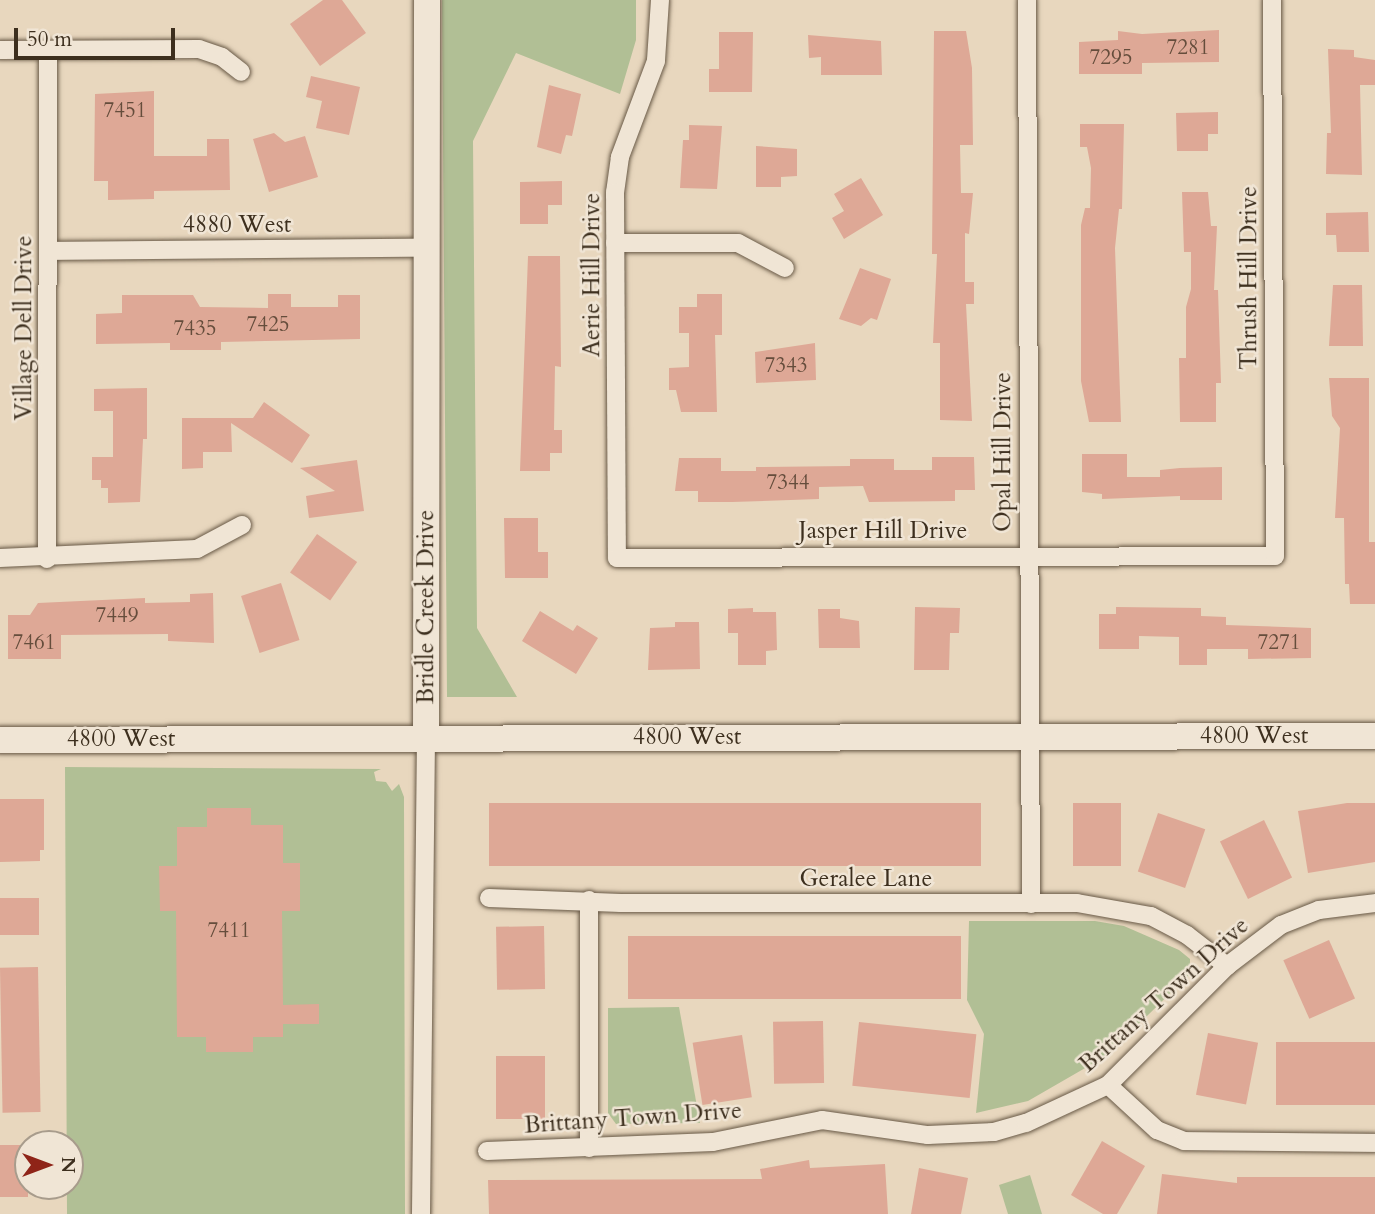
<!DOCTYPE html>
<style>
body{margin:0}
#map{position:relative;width:1375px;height:1214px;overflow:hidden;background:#e8d7be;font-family:Cardo,serif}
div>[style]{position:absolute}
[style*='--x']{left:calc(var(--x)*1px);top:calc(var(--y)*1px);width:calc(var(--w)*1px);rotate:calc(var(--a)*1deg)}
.green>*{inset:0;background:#b1bf95}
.building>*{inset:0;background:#dea896;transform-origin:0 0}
.roads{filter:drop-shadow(0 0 2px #685946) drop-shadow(0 0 2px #685946)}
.street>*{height:18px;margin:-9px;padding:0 9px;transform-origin:9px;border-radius:9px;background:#f0e5d5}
.secondary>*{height:26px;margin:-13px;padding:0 13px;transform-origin:13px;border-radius:13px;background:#f0e5d5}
span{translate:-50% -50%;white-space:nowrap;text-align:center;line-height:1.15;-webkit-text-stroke:5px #f0e5d5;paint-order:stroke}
.number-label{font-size:21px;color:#654d3c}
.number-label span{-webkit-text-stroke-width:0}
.street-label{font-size:24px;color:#3d2f1e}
.north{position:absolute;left:14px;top:1130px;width:70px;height:70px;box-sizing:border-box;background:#f0e5d5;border:2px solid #a89c8c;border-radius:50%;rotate:90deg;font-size:19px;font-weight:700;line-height:28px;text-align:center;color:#3d2f1e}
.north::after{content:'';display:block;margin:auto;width:24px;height:32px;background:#8f2418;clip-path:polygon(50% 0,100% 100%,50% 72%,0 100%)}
.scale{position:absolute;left:14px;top:28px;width:161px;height:32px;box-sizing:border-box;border:4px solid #3d2f1e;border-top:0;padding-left:9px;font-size:21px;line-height:24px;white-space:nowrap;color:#3d2f1e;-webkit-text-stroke:5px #f0e5d5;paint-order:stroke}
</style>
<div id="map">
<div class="green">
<div style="clip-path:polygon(442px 0,636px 0,636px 40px,620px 94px,516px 53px,473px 141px,477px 628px,517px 697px,447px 697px)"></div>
<div style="clip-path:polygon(65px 767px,381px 769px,374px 772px,376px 781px,386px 782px,392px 791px,399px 784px,404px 797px,405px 1214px,67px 1214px)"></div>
<div style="clip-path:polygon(969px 921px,1095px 921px,1124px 926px,1179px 950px,1190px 959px,1190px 974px,1106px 1056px,1028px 1101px,976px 1113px,984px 1034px,967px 1000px)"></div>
<div style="clip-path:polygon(679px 1007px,700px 1123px,616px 1124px,608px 1113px,608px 1008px)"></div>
<div style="clip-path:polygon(1030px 1175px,1042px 1214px,1008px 1214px,999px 1185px)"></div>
</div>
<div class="building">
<div style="clip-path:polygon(323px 0,342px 0,366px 33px,320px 66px,290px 24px)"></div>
<div style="clip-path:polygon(1219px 30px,1219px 62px,1142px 63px,1142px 74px,1079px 74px,1079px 42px,1118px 40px,1118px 31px,1142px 34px)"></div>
<div style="clip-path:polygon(934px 31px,966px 31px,972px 68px,973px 145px,960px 145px,961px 193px,973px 193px,969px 234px,965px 233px,965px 282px,974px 282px,974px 304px,966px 304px,972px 421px,940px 420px,940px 343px,933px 343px,937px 254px,932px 254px)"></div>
<div style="clip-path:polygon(719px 32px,753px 32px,752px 92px,709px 92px,709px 69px,719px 69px)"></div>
<div style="clip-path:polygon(808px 35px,881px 41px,882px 75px,821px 75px,821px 57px,809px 58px)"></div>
<div style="clip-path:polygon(1328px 49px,1354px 50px,1354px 57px,1375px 60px,1375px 85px,1360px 85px,1362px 175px,1326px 174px,1327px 133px,1331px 133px)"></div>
<div style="clip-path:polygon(311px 76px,360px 87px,349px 135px,316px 128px,322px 101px,306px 97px)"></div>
<div style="clip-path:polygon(549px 85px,581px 94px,572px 136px,566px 135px,561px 154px,537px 147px)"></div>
<div style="clip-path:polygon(154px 91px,154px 156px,207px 156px,207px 139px,229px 139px,230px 190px,154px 191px,154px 199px,108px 200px,108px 181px,94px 181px,95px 94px)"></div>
<div style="clip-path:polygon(1218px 112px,1218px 134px,1208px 134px,1208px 151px,1177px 151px,1176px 113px)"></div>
<div style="clip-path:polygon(1080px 124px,1124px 124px,1122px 209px,1119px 209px,1115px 248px,1121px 422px,1089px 422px,1081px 381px,1081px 225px,1085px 208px,1090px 208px,1091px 168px,1087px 147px,1080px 147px)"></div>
<div style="clip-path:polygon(689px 125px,722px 126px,717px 189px,680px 188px,683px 140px,689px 140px)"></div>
<div style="clip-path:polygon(274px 133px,285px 142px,305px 136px,318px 177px,269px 192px,253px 139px)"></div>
<div style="clip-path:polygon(756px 146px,797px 149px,797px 176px,781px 177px,781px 187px,756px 187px)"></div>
<div style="clip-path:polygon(861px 178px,883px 215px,844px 239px,832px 218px,844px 211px,834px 194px)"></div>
<div style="clip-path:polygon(562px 181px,562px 205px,548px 205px,548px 224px,520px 224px,520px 182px)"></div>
<div style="clip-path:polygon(1182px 192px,1208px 192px,1211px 226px,1217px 226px,1214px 290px,1218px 290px,1221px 383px,1216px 383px,1216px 422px,1180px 422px,1179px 358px,1186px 358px,1186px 307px,1191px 289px,1191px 252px,1184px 252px)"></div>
<div style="clip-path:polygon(1368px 212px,1369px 252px,1337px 252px,1336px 235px,1326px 235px,1326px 213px)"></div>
<div style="clip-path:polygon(528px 256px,560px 256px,561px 367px,555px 366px,554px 430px,562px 430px,562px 453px,550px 453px,550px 471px,520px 471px)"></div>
<div style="clip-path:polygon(860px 268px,891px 279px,877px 320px,871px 318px,861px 326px,839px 319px)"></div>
<div style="clip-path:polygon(1333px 285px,1362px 285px,1363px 346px,1329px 346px)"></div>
<div style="clip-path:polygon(268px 294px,291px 294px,291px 307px,338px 307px,338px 295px,360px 295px,360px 339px,221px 342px,221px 350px,170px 350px,170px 343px,96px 344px,96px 314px,122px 313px,122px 295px,193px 295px,200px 307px,268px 308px)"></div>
<div style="clip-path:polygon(697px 294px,722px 294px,722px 335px,715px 335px,717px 412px,681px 412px,676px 390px,669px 390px,669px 368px,689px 367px,689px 333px,679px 333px,679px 307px,697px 307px)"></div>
<div style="clip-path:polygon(815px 343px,816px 380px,756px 383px,755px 352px)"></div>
<div style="clip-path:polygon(1329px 378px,1369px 378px,1369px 542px,1375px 542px,1375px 604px,1350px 604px,1349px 584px,1345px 584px,1344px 518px,1335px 518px,1340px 428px,1332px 416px)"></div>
<div style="clip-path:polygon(147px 388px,147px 439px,143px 439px,140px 502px,108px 503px,108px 488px,101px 488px,101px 480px,92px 480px,92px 457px,113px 457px,113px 411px,94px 411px,94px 389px)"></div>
<div style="clip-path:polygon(264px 402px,310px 435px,292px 463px,231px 423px,232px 452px,203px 452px,203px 468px,182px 469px,182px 418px,253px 418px)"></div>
<div style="clip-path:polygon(1082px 454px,1127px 454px,1127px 477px,1160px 477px,1160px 470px,1180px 468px,1222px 467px,1222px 500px,1180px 500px,1180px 496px,1102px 499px,1102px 494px,1082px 492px)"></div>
<div style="clip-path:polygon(932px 457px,974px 457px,975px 490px,955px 490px,955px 501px,869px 502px,863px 486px,819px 487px,819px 499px,732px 502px,698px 502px,698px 491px,675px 491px,679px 458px,721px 458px,721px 471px,756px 471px,756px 467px,850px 466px,850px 459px,894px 459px,894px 470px,932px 470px)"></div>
<div style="clip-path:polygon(357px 460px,364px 511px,309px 518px,306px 496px,335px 491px,300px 468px)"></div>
<div style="clip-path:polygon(504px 518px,538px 518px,538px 552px,548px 552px,548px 578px,505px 578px)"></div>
<div style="left:317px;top:534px;width:49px;height:47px;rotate:35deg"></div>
<div style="left:281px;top:583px;width:60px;height:42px;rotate:72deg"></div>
<div style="clip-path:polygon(213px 593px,214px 643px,168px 641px,168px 634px,61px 635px,61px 659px,8px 659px,8px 615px,30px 615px,38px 603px,145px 598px,145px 603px,190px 602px,190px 594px)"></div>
<div style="clip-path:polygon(915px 607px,960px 608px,959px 633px,950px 633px,949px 670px,914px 670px)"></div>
<div style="clip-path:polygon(1116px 607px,1201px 608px,1201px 616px,1226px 617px,1226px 625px,1311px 628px,1311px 658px,1248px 659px,1248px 649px,1207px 649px,1207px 665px,1179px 665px,1179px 637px,1139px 636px,1139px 649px,1099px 649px,1099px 614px,1116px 614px)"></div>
<div style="clip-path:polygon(753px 608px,753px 612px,776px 612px,777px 650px,766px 651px,766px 665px,738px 665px,738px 633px,728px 633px,728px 609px)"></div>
<div style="clip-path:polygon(818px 609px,840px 609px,840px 618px,859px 621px,860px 648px,819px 648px)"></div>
<div style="clip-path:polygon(540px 611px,573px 631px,577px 625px,598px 638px,576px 674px,522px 641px)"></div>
<div style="clip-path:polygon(675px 622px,699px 622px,700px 669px,648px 670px,650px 628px,675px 627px)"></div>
<div style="clip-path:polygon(0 799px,44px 799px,44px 850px,40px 850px,40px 861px,0 862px)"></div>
<div style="left:981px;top:803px;width:63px;height:492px;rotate:90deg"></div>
<div style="left:1073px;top:803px;width:48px;height:63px"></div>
<div style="clip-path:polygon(1347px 803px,1375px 803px,1375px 862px,1308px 873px,1298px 811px)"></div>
<div style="clip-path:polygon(207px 808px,251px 808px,251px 825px,283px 825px,283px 863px,300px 863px,300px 911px,282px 911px,283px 1005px,319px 1004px,319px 1024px,283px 1024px,283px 1037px,253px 1037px,253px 1052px,206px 1052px,206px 1037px,177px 1037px,176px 911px,160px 911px,159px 866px,177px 866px,177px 827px,207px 827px)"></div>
<div style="left:1158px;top:813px;width:50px;height:62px;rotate:19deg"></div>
<div style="left:1264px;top:820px;width:64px;height:49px;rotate:64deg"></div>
<div style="left:0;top:898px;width:39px;height:37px"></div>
<div style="left:544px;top:926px;width:63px;height:48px;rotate:89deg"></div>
<div style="left:961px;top:936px;width:63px;height:333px;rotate:90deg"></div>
<div style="left:1329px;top:940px;width:64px;height:50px;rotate:66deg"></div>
<div style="left:38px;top:967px;width:145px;height:38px;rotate:89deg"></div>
<div style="left:823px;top:1021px;width:62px;height:50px;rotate:89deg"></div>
<div style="left:859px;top:1022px;width:118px;height:64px;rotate:6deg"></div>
<div style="left:1208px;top:1033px;width:51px;height:63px;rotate:11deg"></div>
<div style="left:742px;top:1035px;width:63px;height:50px;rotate:81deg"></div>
<div style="left:1276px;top:1042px;width:99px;height:63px"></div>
<div style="left:496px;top:1056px;width:49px;height:63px"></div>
<div style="clip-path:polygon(1102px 1141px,1145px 1166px,1117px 1214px,1103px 1214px,1071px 1195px)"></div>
<div style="left:0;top:1145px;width:28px;height:52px"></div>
<div style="clip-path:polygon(809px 1160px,810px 1168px,885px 1164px,888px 1214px,489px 1214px,488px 1180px,762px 1179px,760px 1169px)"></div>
<div style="clip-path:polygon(919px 1168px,968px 1178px,961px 1214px,911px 1214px)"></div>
<div style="clip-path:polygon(1162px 1174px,1237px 1183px,1237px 1177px,1375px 1177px,1375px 1214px,1157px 1214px)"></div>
</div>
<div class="roads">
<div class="street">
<div style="--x:660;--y:0;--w:61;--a:93.8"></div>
<div style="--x:656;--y:61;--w:103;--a:110.6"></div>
<div style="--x:620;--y:157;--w:35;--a:98"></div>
<div style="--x:615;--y:192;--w:366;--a:89.7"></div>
<div style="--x:617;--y:558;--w:658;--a:-0.17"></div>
<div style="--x:1275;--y:556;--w:556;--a:-90.31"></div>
<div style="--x:1027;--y:0;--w:904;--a:89.75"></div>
<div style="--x:0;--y:50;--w:199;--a:-0.3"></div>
<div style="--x:199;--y:49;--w:24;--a:19"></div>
<div style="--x:222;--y:57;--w:24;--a:38"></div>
<div style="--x:615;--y:243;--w:123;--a:0"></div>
<div style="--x:738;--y:243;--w:53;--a:28"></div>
<div style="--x:49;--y:251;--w:378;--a:-0.5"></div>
<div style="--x:0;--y:558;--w:197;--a:-2.6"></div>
<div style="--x:197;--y:549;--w:51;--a:-28.1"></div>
<div style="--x:47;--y:559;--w:509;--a:-89.89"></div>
<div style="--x:489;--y:898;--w:132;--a:2.2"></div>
<div style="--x:621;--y:903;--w:456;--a:0"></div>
<div style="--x:1077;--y:903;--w:75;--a:10"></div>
<div style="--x:1151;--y:916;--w:41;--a:27.8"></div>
<div style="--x:1187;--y:935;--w:51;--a:37.8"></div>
<div style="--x:589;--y:900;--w:248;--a:90"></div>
<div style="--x:1108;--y:1085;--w:67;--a:42.6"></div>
<div style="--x:1157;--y:1130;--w:29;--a:22"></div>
<div style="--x:1184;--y:1141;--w:191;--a:0.6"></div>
<div style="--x:487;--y:1151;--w:226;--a:-2.3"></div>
<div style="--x:713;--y:1142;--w:111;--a:-11.4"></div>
<div style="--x:822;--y:1120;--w:107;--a:8.1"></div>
<div style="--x:928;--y:1135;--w:66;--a:-2.6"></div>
<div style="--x:994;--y:1132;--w:33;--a:-16"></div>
<div style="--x:1026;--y:1123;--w:90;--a:-24.9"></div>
<div style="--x:1108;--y:1085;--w:168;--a:-45"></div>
<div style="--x:1227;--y:966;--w:68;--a:-37.2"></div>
<div style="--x:1281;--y:925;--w:41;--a:-21.5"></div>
<div style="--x:1319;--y:910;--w:56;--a:-7.1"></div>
<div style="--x:421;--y:1214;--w:477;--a:-89.4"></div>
</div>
<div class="secondary">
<div style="--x:426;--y:737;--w:737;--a:-89.92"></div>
<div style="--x:0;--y:740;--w:1375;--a:-0.17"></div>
</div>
</div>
<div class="number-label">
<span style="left:1188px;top:48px">7281</span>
<span style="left:1111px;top:58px">7295</span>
<span style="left:125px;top:111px">7451</span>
<span style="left:268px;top:325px">7425</span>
<span style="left:195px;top:329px">7435</span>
<span style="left:786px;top:366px">7343</span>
<span style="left:788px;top:483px">7344</span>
<span style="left:117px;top:616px">7449</span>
<span style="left:34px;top:643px">7461</span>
<span style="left:1279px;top:643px">7271</span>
<span style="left:229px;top:931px">7411</span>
</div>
<div class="street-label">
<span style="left:237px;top:225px">4880 West</span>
<span style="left:592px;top:275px;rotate:-90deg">Aerie Hill Drive</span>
<span style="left:1249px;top:278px;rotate:-90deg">Thrush Hill Drive</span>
<span style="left:24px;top:328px;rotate:-90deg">Village Dell Drive</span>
<span style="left:1003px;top:452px;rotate:-90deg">Opal Hill Drive</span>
<span style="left:883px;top:531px">Jasper Hill Drive</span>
<span style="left:426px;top:607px;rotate:-90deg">Bridle Creek Drive</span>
<span style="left:1254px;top:736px">4800 West</span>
<span style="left:687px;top:737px">4800 West</span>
<span style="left:121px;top:739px">4800 West</span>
<span style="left:866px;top:879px">Geralee Lane</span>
<span style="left:1164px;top:995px;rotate:-42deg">Brittany Town Drive</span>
<span style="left:633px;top:1118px;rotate:-4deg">Brittany Town Drive</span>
</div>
<div class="north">N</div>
<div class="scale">50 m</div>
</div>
